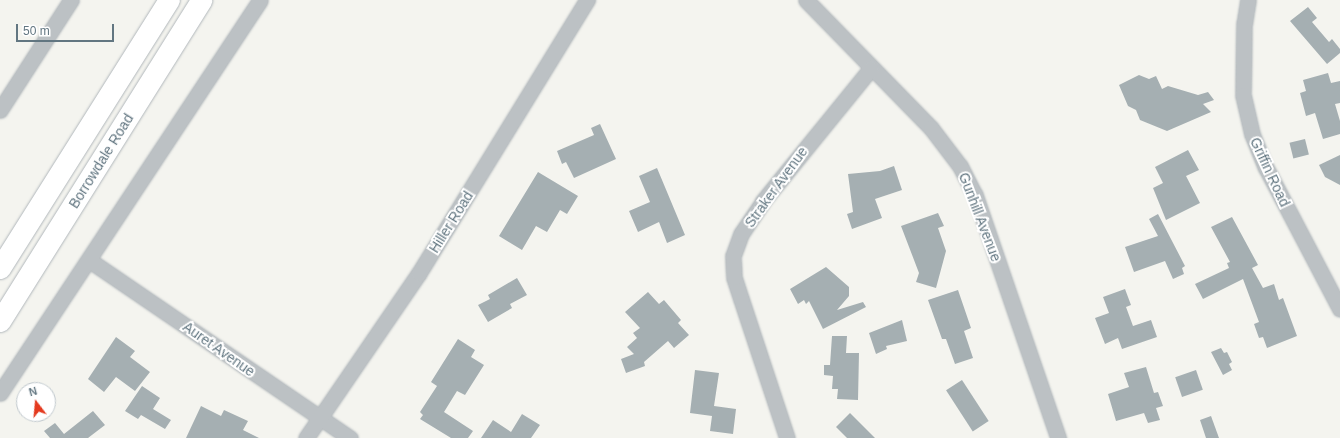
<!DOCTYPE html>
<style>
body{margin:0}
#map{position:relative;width:1340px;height:438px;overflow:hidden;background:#f4f4ef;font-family:Helvetica,sans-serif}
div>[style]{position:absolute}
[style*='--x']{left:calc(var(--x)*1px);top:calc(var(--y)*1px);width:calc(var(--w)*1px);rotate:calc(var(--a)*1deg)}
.building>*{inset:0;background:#a5afb2;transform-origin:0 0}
.roads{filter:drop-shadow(0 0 1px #b1b7bb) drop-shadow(0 0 1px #b1b7bb)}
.minor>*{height:15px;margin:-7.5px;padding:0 7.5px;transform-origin:7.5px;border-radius:7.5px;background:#bcc1c4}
.secondary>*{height:21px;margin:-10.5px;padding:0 10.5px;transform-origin:10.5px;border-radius:10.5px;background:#fff}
span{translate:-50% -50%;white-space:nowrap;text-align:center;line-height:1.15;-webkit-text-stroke:4px #fff;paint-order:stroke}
.street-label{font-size:14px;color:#627681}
.north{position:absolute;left:16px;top:382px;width:40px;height:40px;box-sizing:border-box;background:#fff;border:1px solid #c0c8cd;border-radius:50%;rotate:344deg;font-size:11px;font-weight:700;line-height:16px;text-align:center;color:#627681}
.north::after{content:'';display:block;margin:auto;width:14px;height:18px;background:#e43a1f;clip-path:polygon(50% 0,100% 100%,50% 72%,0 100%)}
.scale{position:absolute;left:16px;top:24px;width:98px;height:18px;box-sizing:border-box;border:2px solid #627681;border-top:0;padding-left:5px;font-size:12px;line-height:14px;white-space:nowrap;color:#627681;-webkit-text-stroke:3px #fff;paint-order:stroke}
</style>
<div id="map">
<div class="building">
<div style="clip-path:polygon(1308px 7px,1317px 18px,1312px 22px,1329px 42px,1332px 39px,1340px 49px,1340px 53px,1327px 64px,1290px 21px)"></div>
<div style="clip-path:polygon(1328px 73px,1331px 83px,1340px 81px,1340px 103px,1335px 104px,1340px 121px,1340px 134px,1323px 139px,1315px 113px,1306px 116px,1300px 93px,1306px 91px,1303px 80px)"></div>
<div style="clip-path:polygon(1139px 75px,1149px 79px,1156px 76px,1162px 89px,1168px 86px,1198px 95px,1208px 92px,1214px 100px,1203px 104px,1211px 112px,1167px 131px,1140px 120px,1136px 110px,1128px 106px,1119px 85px)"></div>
<div style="clip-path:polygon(600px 124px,616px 159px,574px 178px,566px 162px,562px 164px,557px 151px,594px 135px,591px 128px)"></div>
<div style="left:1305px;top:139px;width:16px;height:16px;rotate:76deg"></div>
<div style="clip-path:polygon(1188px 150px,1199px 170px,1186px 176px,1200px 203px,1166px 220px,1153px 188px,1163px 183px,1155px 167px)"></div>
<div style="clip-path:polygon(1340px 155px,1340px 185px,1325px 177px,1319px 165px)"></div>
<div style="clip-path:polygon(894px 166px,902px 190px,875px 199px,882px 218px,852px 229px,847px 214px,853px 212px,848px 174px,880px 171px)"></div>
<div style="clip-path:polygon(657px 168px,685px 235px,667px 243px,659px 222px,638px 232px,629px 211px,650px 202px,639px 176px)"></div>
<div style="clip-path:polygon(538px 172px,578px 196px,567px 214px,560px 210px,547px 232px,536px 226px,522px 250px,499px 236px)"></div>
<div style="clip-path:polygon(938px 213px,944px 226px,938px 228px,946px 251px,936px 288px,916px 282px,919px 273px,901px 226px)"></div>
<div style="clip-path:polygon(1158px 214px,1185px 266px,1182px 268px,1184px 274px,1173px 279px,1165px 261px,1134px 272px,1125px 247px,1158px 236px,1149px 219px)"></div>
<div style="clip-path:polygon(1232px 217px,1258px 265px,1252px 268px,1263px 288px,1274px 284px,1279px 300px,1283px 298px,1297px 336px,1267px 348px,1263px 337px,1259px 338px,1254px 324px,1259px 322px,1243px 279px,1203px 299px,1195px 284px,1229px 268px,1227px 263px,1230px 262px,1211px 227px)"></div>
<div style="clip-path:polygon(826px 267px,849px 287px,849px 296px,837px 310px,863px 302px,866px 307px,823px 329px,809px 301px,806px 304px,804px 300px,798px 304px,790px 289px)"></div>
<div style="clip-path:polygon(517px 278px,527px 295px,510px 304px,512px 308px,488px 322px,478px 305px,490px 299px,488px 295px)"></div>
<div style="clip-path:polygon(1125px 289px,1131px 305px,1126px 307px,1133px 326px,1151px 320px,1157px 337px,1122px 349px,1118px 338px,1105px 344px,1095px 318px,1109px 313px,1103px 297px)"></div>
<div style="clip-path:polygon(958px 290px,971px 328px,964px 331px,973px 358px,955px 364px,946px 339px,942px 339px,928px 300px)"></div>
<div style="clip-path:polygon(648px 292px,659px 304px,664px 300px,681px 320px,678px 323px,689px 335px,674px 348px,668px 341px,644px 362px,645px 366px,626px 373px,621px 359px,634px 354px,627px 347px,637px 338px,633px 333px,640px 328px,625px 312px)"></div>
<div style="clip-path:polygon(902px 320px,907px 341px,886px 346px,887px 349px,876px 354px,869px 333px)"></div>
<div style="clip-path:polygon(832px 336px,847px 336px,846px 353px,859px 353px,858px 400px,837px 399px,838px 389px,832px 389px,833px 376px,824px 375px,824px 365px,830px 365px)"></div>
<div style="clip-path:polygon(116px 337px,135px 351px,130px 357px,150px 372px,135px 391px,116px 377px,104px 392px,88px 379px)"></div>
<div style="clip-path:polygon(458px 339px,475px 350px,471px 357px,484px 365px,465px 395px,457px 391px,444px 412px,473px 431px,468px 438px,451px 438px,420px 419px,423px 415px,420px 412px,437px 386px,431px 382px)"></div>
<div style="clip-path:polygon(1221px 348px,1224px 353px,1227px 352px,1232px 362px,1229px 364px,1232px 370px,1223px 375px,1211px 352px)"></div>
<div style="clip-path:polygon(1146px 367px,1154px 393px,1158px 392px,1163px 406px,1156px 408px,1160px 420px,1148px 423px,1144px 413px,1116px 421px,1108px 394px,1129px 387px,1124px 373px)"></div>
<div style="clip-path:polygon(695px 370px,719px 373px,714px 406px,736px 409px,733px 434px,710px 431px,712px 416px,690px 413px)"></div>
<div style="left:1196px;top:370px;width:21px;height:22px;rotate:71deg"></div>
<div style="left:962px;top:380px;width:49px;height:19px;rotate:57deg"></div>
<div style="clip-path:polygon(142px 386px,160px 398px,153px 409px,171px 420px,165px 429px,141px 415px,138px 419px,125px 411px)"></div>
<div style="clip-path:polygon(201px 406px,221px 416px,224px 410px,248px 421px,243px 430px,259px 438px,186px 438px)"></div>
<div style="clip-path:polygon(93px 411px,105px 425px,88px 438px,50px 438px,44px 431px,55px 423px,64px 434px)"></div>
<div style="clip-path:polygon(850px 413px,875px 438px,847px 438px,836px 427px)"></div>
<div style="clip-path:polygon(522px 414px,540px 425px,531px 438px,481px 438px,493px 420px,511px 432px)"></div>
<div style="clip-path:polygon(1211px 416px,1219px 438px,1206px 438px,1200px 420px)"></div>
</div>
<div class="roads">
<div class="minor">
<div style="--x:806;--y:0;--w:179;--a:45.7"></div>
<div style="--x:931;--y:128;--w:48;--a:52.7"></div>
<div style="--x:960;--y:166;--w:33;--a:63"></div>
<div style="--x:975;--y:195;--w:257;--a:71.1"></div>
<div style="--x:1248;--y:0;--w:24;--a:99"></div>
<div style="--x:1244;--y:24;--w:71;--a:90.8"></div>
<div style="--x:1243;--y:95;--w:40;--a:77"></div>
<div style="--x:1252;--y:134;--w:37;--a:68"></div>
<div style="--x:1266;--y:168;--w:159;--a:62.3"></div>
<div style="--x:0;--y:110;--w:131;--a:-57.2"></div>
<div style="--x:89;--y:260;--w:316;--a:34.3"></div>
<div style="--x:0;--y:393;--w:471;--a:-56.5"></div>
<div style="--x:306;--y:438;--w:200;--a:-55.6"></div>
<div style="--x:419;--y:273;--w:321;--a:-58.4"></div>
<div style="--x:787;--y:438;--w:146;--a:-108.3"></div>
<div style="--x:741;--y:299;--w:23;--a:-108"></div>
<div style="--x:734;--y:277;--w:21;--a:-93"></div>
<div style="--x:733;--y:256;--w:23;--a:-70"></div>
<div style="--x:741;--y:234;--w:40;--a:-56"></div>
<div style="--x:763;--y:201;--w:171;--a:-50.9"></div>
</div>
<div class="secondary">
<div style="--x:0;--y:268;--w:317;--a:-57.8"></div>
<div style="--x:0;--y:321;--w:379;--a:-57.9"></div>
</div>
</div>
<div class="street-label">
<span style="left:101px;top:161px;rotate:-58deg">Borrowdale Road</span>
<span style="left:1270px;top:172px;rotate:65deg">Griffin Road</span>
<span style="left:776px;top:187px;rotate:-54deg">Straker Avenue</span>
<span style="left:980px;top:217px;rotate:69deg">Gunhill Avenue</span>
<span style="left:451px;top:222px;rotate:-58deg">Hiller Road</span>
<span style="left:219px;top:349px;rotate:35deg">Auret Avenue</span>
</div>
<div class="north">N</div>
<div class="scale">50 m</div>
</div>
